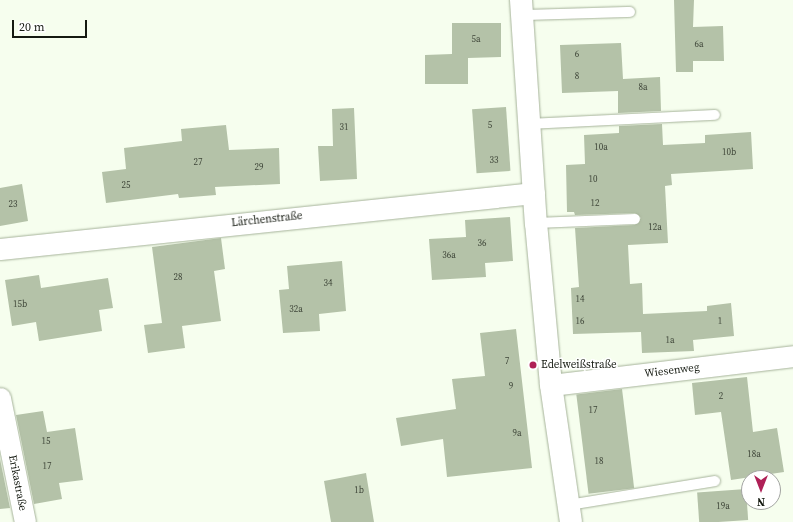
<!DOCTYPE html>
<meta charset="utf-8">
<style>
body{margin:0}
#map{position:relative;width:793px;height:522px;overflow:hidden;background:#f6feee;font-family:"Source Serif 4",serif}
div>[style]{position:absolute}
[style*='--x']{left:calc(var(--x)*1px);top:calc(var(--y)*1px);width:calc(var(--w)*1px);rotate:calc(var(--a)*1deg)}
.building>*{inset:0;background:#b4c2a8;transform-origin:0 0}
.roads{filter:drop-shadow(0 0 1px #a6b39a) drop-shadow(0 0 1px #a6b39a)}
.lane>*{height:10px;margin:-5px;padding:0 5px;transform-origin:5px;border-radius:5px;background:#fff}
.street>*{height:21px;margin:-10.5px;padding:0 10.5px;transform-origin:10.5px;border-radius:10.5px;background:#fff}
.secondary>*{height:22px;margin:-11px;padding:0 11px;transform-origin:11px;border-radius:11px;background:#fff}
.dots>*{width:11px;height:11px;translate:-50% -50%;box-sizing:border-box;border:2px solid #fff;border-radius:50%}
span{translate:-50% -50%;white-space:nowrap;text-align:center;line-height:1.15;-webkit-text-stroke:3px #fff;paint-order:stroke}
.number-label{font-size:9px;color:#3d4437}
.number-label span{-webkit-text-stroke-width:0}
.street-label{font-size:11px;color:#151a11}
.poi-label{font-size:11px;color:#151a11}
.left{translate:0 -50%;text-align:left}
.north{position:absolute;left:741px;top:470px;width:40px;height:40px;box-sizing:border-box;background:#fff;border:1px solid #a1a3a0;border-radius:50%;rotate:180deg;font-size:11px;font-weight:700;line-height:16px;text-align:center;color:#151a11}
.north::after{content:'';display:block;margin:auto;width:14px;height:18px;background:#af2057;clip-path:polygon(50% 0,100% 100%,50% 72%,0 100%)}
.scale{position:absolute;left:12px;top:20px;width:75px;height:18px;box-sizing:border-box;border:2px solid #151a11;border-top:0;padding-left:5px;font-size:12px;line-height:14px;white-space:nowrap;color:#151a11;-webkit-text-stroke:3px #fff;paint-order:stroke}
</style>
<div id="map">
<div class="building">
<div style="clip-path:polygon(674px 0,694px 0,693px 27px,723px 26px,724px 61px,693px 61px,693px 72px,676px 72px)"></div>
<div style="clip-path:polygon(452px 23px,501px 23px,501px 57px,468px 58px,468px 84px,425px 84px,425px 55px,452px 54px)"></div>
<div style="clip-path:polygon(621px 43px,623px 79px,660px 77px,661px 111px,618px 113px,618px 91px,562px 93px,560px 45px)"></div>
<div style="left:506px;top:107px;width:64px;height:34px;rotate:86deg"></div>
<div style="clip-path:polygon(354px 108px,357px 179px,320px 181px,318px 146px,333px 146px,332px 109px)"></div>
<div style="clip-path:polygon(662px 124px,663px 145px,705px 143px,705px 135px,751px 132px,753px 169px,671px 174px,672px 185px,665px 186px,668px 243px,628px 245px,630px 284px,642px 283px,643px 314px,707px 311px,707px 306px,731px 303px,734px 336px,693px 340px,694px 351px,642px 353px,641px 332px,573px 334px,571px 288px,579px 287px,575px 228px,635px 225px,641px 218px,635px 213px,575px 215px,574px 212px,567px 212px,566px 165px,585px 164px,584px 135px,619px 133px,619px 126px)"></div>
<div style="clip-path:polygon(226px 125px,229px 150px,279px 148px,280px 184px,215px 187px,216px 195px,179px 198px,178px 194px,106px 203px,102px 172px,126px 169px,124px 148px,182px 141px,181px 129px)"></div>
<div style="clip-path:polygon(22px 184px,28px 221px,0 226px,0 188px)"></div>
<div style="clip-path:polygon(510px 217px,513px 261px,485px 263px,486px 277px,432px 280px,429px 239px,466px 237px,465px 220px)"></div>
<div style="clip-path:polygon(221px 238px,225px 269px,214px 271px,221px 321px,182px 326px,185px 348px,148px 353px,144px 325px,162px 323px,152px 247px)"></div>
<div style="clip-path:polygon(342px 261px,346px 311px,319px 314px,320px 331px,283px 333px,279px 290px,289px 289px,287px 266px)"></div>
<div style="clip-path:polygon(39px 275px,41px 288px,108px 278px,113px 308px,99px 310px,102px 331px,39px 341px,36px 322px,12px 326px,5px 280px)"></div>
<div style="clip-path:polygon(516px 329px,532px 468px,447px 477px,443px 439px,401px 446px,396px 418px,456px 409px,452px 379px,485px 376px,480px 333px)"></div>
<div style="clip-path:polygon(747px 377px,753px 432px,777px 428px,784px 472px,731px 480px,721px 412px,695px 415px,692px 383px)"></div>
<div style="left:622px;top:389px;width:100px;height:46px;rotate:83deg"></div>
<div style="clip-path:polygon(43px 411px,47px 432px,75px 428px,83px 480px,59px 483px,62px 499px,34px 504px,16px 415px)"></div>
<div style="clip-path:polygon(0 459px,10px 508px,0 509px)"></div>
<div style="clip-path:polygon(366px 473px,374px 522px,331px 522px,324px 481px)"></div>
<div style="left:746px;top:489px;width:31px;height:49px;rotate:86deg"></div>
</div>
<div class="roads">
<div class="lane">
<div style="--x:522;--y:15;--w:108;--a:-1.6"></div>
<div style="--x:528;--y:124;--w:187;--a:-2.8"></div>
<div style="--x:536;--y:223;--w:99;--a:-2.3"></div>
<div style="--x:569;--y:505;--w:148;--a:-9.3"></div>
</div>
<div class="street">
<div style="--x:0;--y:249;--w:537;--a:-5.99"></div>
<div style="--x:551;--y:385;--w:244;--a:-6.8"></div>
<div style="--x:0;--y:398;--w:126;--a:78.6"></div>
</div>
<div class="secondary">
<div style="--x:521;--y:0;--w:224;--a:86.2"></div>
<div style="--x:536;--y:223;--w:163;--a:84.7"></div>
<div style="--x:551;--y:385;--w:138;--a:81.7"></div>
</div>
</div>
<div class="dots">
<div style="left:533px;top:365px;background:#af2057"></div>
</div>
<div class="number-label">
<span style="left:476px;top:39px">5a</span>
<span style="left:699px;top:44px">6a</span>
<span style="left:577px;top:54px">6</span>
<span style="left:577px;top:76px">8</span>
<span style="left:643px;top:87px">8a</span>
<span style="left:490px;top:125px">5</span>
<span style="left:344px;top:127px">31</span>
<span style="left:601px;top:147px">10a</span>
<span style="left:729px;top:152px">10b</span>
<span style="left:494px;top:160px">33</span>
<span style="left:198px;top:162px">27</span>
<span style="left:259px;top:167px">29</span>
<span style="left:593px;top:179px">10</span>
<span style="left:126px;top:185px">25</span>
<span style="left:595px;top:203px">12</span>
<span style="left:13px;top:204px">23</span>
<span style="left:655px;top:227px">12a</span>
<span style="left:482px;top:243px">36</span>
<span style="left:449px;top:255px">36a</span>
<span style="left:178px;top:277px">28</span>
<span style="left:328px;top:283px">34</span>
<span style="left:580px;top:299px">14</span>
<span style="left:20px;top:304px">15b</span>
<span style="left:296px;top:309px">32a</span>
<span style="left:580px;top:321px">16</span>
<span style="left:720px;top:321px">1</span>
<span style="left:670px;top:340px">1a</span>
<span style="left:507px;top:361px">7</span>
<span style="left:511px;top:386px">9</span>
<span style="left:721px;top:396px">2</span>
<span style="left:593px;top:410px">17</span>
<span style="left:517px;top:433px">9a</span>
<span style="left:46px;top:441px">15</span>
<span style="left:754px;top:454px">18a</span>
<span style="left:599px;top:461px">18</span>
<span style="left:47px;top:466px">17</span>
<span style="left:359px;top:490px">1b</span>
<span style="left:723px;top:506px">19a</span>
</div>
<div class="street-label">
<span style="left:267px;top:220px;rotate:-6deg">Lärchenstraße</span>
<span style="left:672px;top:371px;rotate:-7deg">Wiesenweg</span>
<span style="left:17px;top:483px;rotate:79deg">Erikastraße</span>
</div>
<div class="poi-label">
<span class="left" style="left:541px;top:365px">Edelweißstraße</span>
</div>
<div class="north">N</div>
<div class="scale">20 m</div>
</div>
